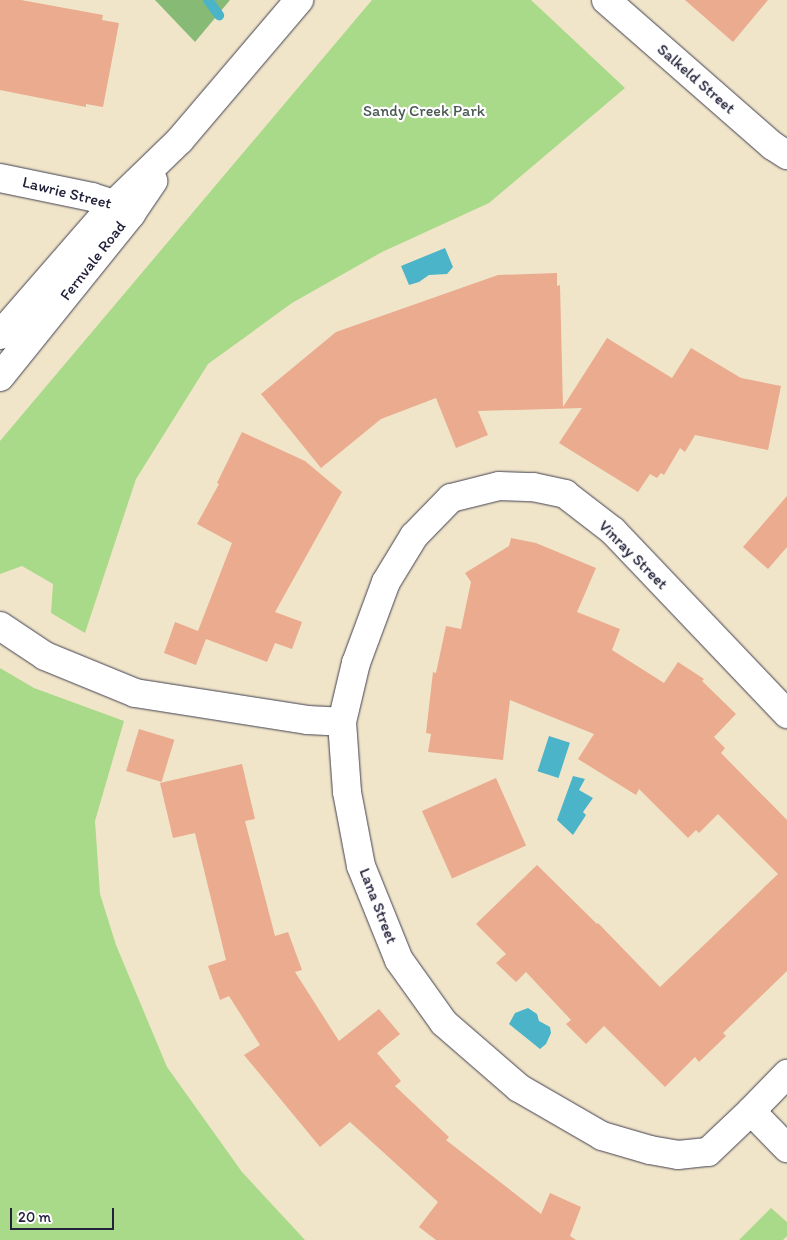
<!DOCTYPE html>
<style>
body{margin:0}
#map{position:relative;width:787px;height:1240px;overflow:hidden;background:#f0e5c9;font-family:Itim,sans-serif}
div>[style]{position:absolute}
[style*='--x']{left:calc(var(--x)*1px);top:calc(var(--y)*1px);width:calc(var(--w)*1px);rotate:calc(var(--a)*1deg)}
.green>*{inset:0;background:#a8da89}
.forest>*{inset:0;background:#86ba75}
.water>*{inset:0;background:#4bb4c9;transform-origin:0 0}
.stream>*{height:10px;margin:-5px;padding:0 5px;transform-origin:5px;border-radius:5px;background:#4bb4c9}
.building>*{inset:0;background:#eaab8f;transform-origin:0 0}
.roads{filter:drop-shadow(0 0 1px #413f50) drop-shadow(0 0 1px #413f50)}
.minor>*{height:28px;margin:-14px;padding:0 14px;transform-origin:14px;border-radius:14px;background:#fff}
.tertiary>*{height:28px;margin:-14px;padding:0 14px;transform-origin:14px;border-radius:14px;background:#fff}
span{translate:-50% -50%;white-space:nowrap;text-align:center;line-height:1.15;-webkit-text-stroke:4.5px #fff;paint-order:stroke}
.street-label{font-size:16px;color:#22223b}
.park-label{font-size:16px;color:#4a5952}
.scale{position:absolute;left:10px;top:1208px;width:104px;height:22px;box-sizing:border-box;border:2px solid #22223b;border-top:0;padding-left:6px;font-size:15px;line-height:18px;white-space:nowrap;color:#22223b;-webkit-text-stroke:4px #fff;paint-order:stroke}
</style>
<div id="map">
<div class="green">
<div style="clip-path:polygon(372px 0,531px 0,625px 88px,489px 203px,382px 252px,292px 303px,208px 364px,136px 479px,85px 633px,51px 613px,53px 584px,22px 566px,0 574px,0 441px)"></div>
<div style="clip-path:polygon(0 668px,34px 688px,124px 721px,95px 821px,100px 894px,116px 945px,167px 1067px,242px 1172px,305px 1240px,0 1240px)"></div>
<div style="clip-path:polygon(771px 1208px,787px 1222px,787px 1236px,783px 1240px,739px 1240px)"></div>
</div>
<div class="forest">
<div style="clip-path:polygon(155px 0,230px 0,195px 42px)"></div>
</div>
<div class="water">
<div style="clip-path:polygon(445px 248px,453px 267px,447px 274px,429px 275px,419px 282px,409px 285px,401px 266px)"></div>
<div style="left:549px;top:736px;width:22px;height:37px;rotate:18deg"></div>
<div style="clip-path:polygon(573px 776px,585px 779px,579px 790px,593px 798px,583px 812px,586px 815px,573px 835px,557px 820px)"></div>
<div style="clip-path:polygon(528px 1008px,537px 1014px,539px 1021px,550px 1027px,551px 1033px,546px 1044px,540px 1049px,509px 1024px,515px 1013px)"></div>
</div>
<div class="stream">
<div style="--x:208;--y:0;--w:19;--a:54"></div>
</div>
<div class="building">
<div style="clip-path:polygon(0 0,21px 0,103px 15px,102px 20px,119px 23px,103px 107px,86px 104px,86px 107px,0 90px)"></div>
<div style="clip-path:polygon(685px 0,768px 0,733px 42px)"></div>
<div style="clip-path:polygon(557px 273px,557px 286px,560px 285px,563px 407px,607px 338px,672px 378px,691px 348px,741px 378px,781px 386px,768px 450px,695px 435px,685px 452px,680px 448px,664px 475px,661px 473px,657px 478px,650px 474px,638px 492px,559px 443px,582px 408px,478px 411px,488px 435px,456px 448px,436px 398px,381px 419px,321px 468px,261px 394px,336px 332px,498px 275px)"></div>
<div style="clip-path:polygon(242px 432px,305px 461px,342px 492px,275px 612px,302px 622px,292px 649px,275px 643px,267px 662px,206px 639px,196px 665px,164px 653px,175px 622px,198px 631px,232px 543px,197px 524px,219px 484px,217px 483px)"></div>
<div style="clip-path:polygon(787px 496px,787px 547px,768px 569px,743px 547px)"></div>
<div style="clip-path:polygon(511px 538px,536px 543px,596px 568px,577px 612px,620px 629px,612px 650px,664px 683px,678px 662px,704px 679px,702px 681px,736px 714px,714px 737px,725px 748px,721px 753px,787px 820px,787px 971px,723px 1033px,726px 1036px,699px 1062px,695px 1057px,665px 1087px,604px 1026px,586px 1044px,566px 1024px,571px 1020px,526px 972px,516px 982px,496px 963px,506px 954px,476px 924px,537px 865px,597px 924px,598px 923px,660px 987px,778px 874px,718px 814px,699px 833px,696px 830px,688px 838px,639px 789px,636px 795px,578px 759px,594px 734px,510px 700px,503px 760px,428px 752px,431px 734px,426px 733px,433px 672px,436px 673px,446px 626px,461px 629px,471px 582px,465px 573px,509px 546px)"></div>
<div style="left:139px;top:729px;width:37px;height:44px;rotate:17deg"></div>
<div style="clip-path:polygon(242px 764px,255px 819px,245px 821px,275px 936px,288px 932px,302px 970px,295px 972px,339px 1041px,379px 1009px,400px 1034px,377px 1053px,401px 1081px,395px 1086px,449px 1137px,446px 1140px,541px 1214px,550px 1193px,581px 1207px,570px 1236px,576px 1240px,436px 1240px,419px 1227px,438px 1202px,350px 1122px,320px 1147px,244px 1055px,260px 1045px,229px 996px,220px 1000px,208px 966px,226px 960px,195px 833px,173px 838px,160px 783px)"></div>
<div style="left:496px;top:778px;width:74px;height:81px;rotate:66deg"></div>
</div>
<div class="roads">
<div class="minor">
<div style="--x:606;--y:0;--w:222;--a:41.2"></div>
<div style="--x:773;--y:146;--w:17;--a:33"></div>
<div style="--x:0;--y:178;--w:94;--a:11.7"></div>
<div style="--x:92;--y:197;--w:23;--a:18"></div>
<div style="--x:114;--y:204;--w:20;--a:30"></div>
<div style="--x:0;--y:626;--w:54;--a:33.7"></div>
<div style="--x:45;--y:656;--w:97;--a:22.3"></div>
<div style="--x:135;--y:693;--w:174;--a:8.9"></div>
<div style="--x:307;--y:720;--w:35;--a:3"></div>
<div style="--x:342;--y:722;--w:70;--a:85.9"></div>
<div style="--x:347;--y:792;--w:75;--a:79.3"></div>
<div style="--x:361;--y:866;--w:101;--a:68"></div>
<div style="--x:399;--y:960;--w:77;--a:54.5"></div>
<div style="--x:444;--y:1023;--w:99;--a:40.9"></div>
<div style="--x:519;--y:1088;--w:96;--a:30"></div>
<div style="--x:602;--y:1136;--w:50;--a:16.3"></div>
<div style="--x:650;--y:1150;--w:28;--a:10"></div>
<div style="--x:678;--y:1155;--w:30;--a:-6"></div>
<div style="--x:708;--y:1152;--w:59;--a:-43.6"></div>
<div style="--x:751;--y:1111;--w:52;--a:45.8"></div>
<div style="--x:342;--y:722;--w:61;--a:-76.7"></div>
<div style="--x:356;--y:663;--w:86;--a:-69.7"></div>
<div style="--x:386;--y:582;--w:54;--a:-58.7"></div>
<div style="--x:414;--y:536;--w:53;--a:-45.8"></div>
<div style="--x:451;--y:498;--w:49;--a:-14"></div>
<div style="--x:499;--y:486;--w:34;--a:2"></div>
<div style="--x:533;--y:487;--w:33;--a:12"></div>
<div style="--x:565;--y:494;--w:61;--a:37.6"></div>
<div style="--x:613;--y:531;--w:253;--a:46.4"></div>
<div style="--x:751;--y:1111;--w:52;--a:-45.8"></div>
</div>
<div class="tertiary">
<div style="--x:0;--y:335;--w:174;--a:-49"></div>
<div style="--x:114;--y:204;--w:92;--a:-44.1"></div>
<div style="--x:180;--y:140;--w:184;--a:-49.6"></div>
<div style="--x:0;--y:377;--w:209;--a:-51.2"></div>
<div style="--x:131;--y:214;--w:40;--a:-56"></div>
</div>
</div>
<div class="street-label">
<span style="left:696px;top:79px;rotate:41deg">Salkeld Street</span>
<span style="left:67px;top:193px;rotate:14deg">Lawrie Street</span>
<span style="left:93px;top:261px;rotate:-52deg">Fernvale Road</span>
<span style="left:633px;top:555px;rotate:45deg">Vinray Street</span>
<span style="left:378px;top:906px;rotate:69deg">Lana Street</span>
</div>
<div class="park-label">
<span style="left:424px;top:111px">Sandy Creek Park</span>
</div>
<div class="scale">20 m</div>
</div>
